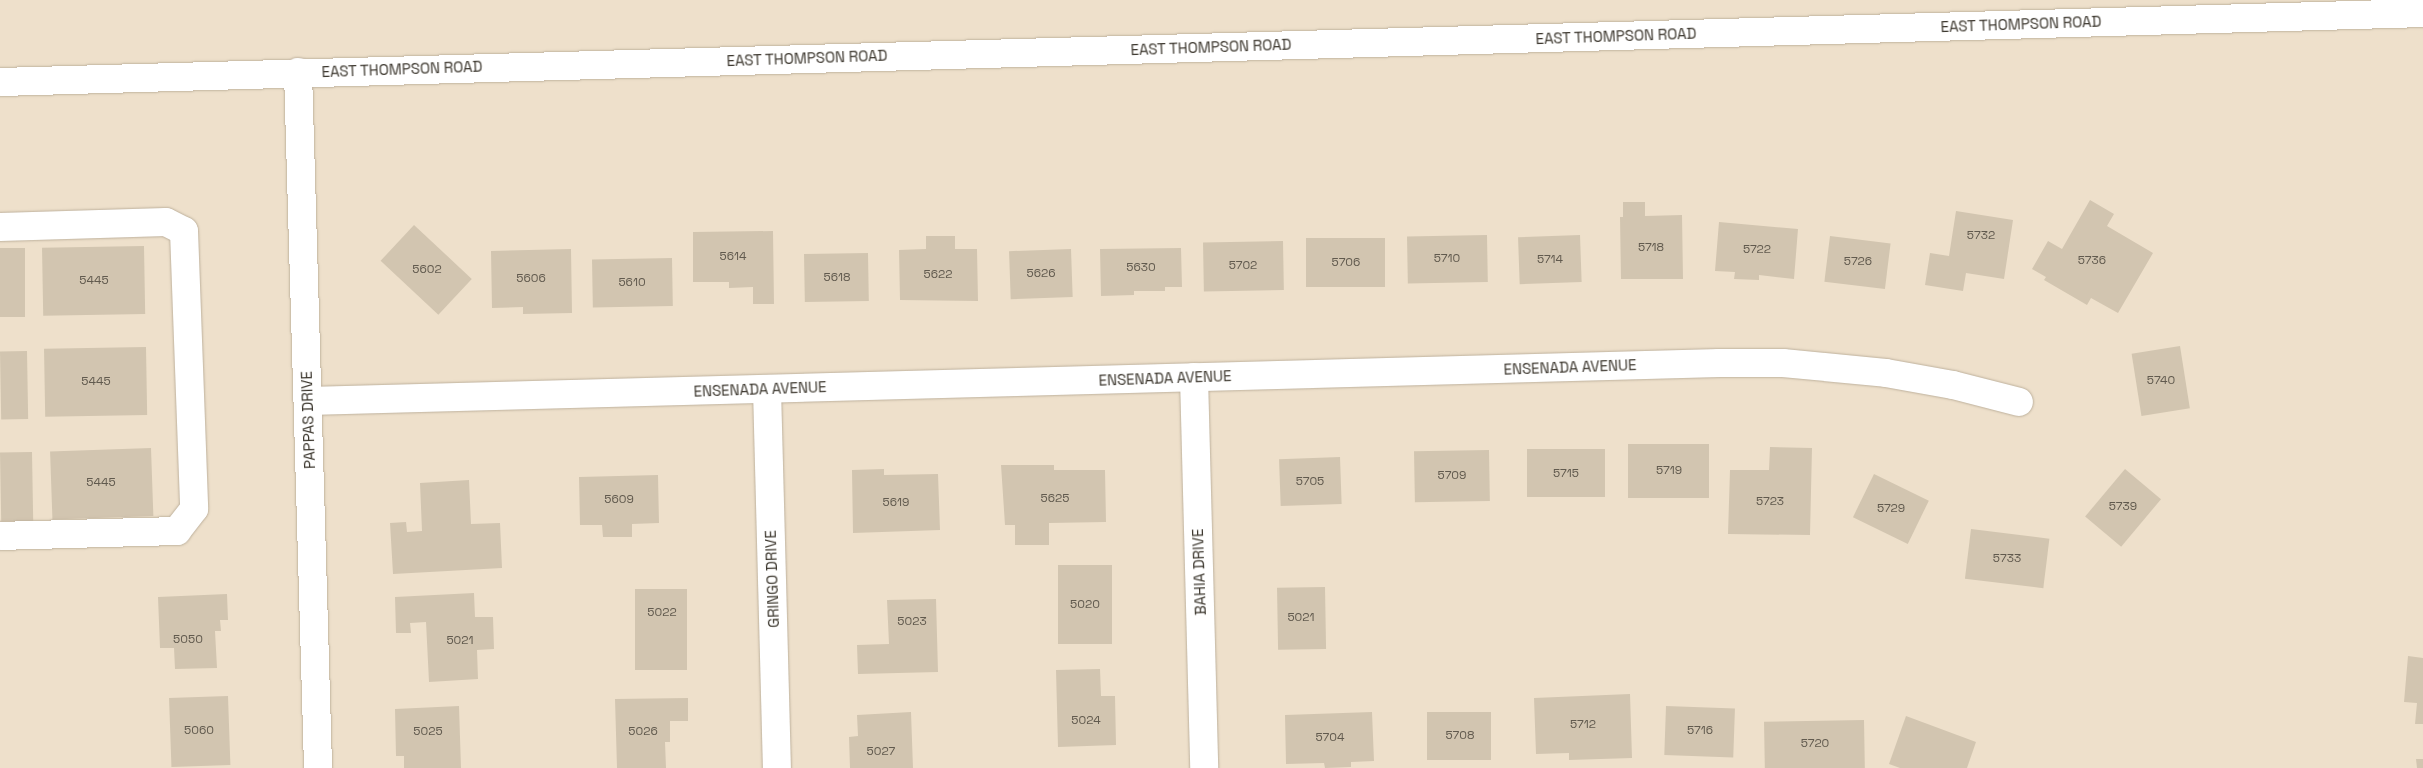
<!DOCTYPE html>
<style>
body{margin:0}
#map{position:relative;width:2423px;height:768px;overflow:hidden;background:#eee0cb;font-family:"Space Grotesk",sans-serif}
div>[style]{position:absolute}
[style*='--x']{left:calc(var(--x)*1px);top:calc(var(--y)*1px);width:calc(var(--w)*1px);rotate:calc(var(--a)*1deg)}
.building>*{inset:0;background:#d2c5b0;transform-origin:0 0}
.roads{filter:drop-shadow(0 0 1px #beb19d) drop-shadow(0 0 1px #beb19d)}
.minor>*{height:28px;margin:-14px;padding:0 14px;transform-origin:14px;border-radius:14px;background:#fff}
.major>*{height:28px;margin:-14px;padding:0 14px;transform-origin:14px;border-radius:14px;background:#fff}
span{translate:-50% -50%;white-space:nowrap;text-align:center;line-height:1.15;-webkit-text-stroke:4px #fff;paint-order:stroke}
.number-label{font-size:12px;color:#615a4e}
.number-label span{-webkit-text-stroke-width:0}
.street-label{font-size:15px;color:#3b362d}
</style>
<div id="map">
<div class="building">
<div style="clip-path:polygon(2090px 200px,2114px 214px,2107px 226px,2153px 253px,2118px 313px,2091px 298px,2087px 305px,2044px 280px,2046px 277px,2032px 269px,2048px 241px,2062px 249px)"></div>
<div style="clip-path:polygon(1623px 202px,1645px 202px,1645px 216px,1682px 215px,1683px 279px,1621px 279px,1620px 217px,1623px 217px)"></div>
<div style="clip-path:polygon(1956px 211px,2013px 220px,2004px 279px,1966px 273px,1963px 291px,1925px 285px,1930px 253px,1949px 256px)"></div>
<div style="clip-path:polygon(1719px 222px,1798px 229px,1794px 279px,1759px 275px,1759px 280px,1734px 279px,1735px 272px,1715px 271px)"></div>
<div style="left:414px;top:225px;width:79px;height:49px;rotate:43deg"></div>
<div style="clip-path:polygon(773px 231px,774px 304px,753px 304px,753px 287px,729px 288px,729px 282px,693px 282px,693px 232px)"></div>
<div style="left:1487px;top:235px;width:47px;height:80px;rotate:89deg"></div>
<div style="left:1580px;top:235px;width:47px;height:62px;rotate:88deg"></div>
<div style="clip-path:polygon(926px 236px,955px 236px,955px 249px,977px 249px,978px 301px,900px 300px,899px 250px,926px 249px)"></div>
<div style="left:1830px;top:236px;width:61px;height:46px;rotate:7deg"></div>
<div style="left:1385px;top:238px;width:49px;height:79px;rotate:90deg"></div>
<div style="left:1283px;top:241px;width:49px;height:80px;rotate:89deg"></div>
<div style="left:144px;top:246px;width:68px;height:102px;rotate:89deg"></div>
<div style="left:0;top:248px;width:25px;height:69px"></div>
<div style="clip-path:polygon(1181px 248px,1182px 287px,1165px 287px,1165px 291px,1134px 291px,1134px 295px,1101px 296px,1100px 249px)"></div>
<div style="clip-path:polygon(571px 249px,572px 313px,523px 314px,523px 307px,492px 308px,491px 251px)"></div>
<div style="left:1071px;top:249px;width:48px;height:62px;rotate:88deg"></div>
<div style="left:868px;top:253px;width:48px;height:64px;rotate:89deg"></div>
<div style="left:672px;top:258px;width:48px;height:80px;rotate:89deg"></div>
<div style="left:2180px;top:346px;width:63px;height:49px;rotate:81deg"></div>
<div style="left:146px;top:347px;width:68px;height:102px;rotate:89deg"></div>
<div style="left:27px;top:351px;width:68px;height:27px;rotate:89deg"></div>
<div style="left:1628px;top:444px;width:81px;height:54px"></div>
<div style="clip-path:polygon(1770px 447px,1812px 448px,1810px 535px,1728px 534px,1730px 470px,1769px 470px)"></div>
<div style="left:151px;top:448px;width:68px;height:101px;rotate:88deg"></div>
<div style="left:1605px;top:449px;width:48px;height:78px;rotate:90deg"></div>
<div style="left:1489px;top:450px;width:51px;height:75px;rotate:89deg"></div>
<div style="left:32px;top:452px;width:69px;height:32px;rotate:89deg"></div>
<div style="left:1340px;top:457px;width:47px;height:61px;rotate:88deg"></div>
<div style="clip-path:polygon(1001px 465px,1054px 465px,1054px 470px,1105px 470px,1106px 522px,1049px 523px,1049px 545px,1015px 545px,1015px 525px,1005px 525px)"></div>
<div style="clip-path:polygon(884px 469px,884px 475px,938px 474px,940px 530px,853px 533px,852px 470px)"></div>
<div style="left:2125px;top:469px;width:47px;height:62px;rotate:40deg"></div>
<div style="left:1874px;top:474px;width:61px;height:48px;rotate:26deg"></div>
<div style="clip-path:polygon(658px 475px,659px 523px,632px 524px,632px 537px,603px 537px,602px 525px,580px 525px,579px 477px)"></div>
<div style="clip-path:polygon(469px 480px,471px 524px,500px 523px,502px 568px,393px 574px,390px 523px,406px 522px,407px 532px,422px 531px,420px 483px)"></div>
<div style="left:1971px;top:529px;width:79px;height:50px;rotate:7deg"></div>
<div style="left:1112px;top:565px;width:79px;height:54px;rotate:90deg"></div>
<div style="left:1325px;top:587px;width:62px;height:48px;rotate:89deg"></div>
<div style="left:687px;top:589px;width:81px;height:52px;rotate:90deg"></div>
<div style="clip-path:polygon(474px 593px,475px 617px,493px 617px,494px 649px,477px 650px,478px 679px,429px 682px,426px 622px,410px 623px,411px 633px,396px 633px,395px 597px)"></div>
<div style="clip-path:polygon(227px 594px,228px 620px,220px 620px,221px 631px,215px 631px,217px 668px,175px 669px,174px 648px,160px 648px,158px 597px)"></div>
<div style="clip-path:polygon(936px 599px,938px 672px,858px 674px,857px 645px,889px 644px,887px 600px)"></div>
<div style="clip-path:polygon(2408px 656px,2423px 658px,2423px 724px,2415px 724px,2417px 703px,2404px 702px)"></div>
<div style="clip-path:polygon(1100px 669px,1101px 696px,1115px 696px,1116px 745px,1058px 747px,1056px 670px)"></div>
<div style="clip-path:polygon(1630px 694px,1632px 758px,1569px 760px,1569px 753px,1536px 754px,1534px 698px)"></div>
<div style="left:228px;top:696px;width:69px;height:59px;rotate:88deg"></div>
<div style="clip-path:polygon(688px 698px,688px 721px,670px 721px,670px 742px,665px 742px,666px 768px,617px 768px,615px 699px)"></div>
<div style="clip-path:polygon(459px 706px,461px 768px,404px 768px,404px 756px,396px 756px,395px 709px)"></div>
<div style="left:1666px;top:706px;width:69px;height:49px;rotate:2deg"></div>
<div style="clip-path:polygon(911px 712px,913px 768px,850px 768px,849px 737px,858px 736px,857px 715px)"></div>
<div style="clip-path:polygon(1372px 712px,1374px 761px,1351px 762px,1351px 767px,1325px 768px,1324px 763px,1286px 764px,1285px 715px)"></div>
<div style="left:1427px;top:712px;width:64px;height:48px"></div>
<div style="clip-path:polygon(1906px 716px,1976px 742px,1967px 768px,1900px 768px,1889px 764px)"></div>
<div style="left:1864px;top:720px;width:48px;height:100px;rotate:89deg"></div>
<div style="clip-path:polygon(2416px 759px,2423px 759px,2423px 768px,2417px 768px)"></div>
</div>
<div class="roads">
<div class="minor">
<div style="--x:298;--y:72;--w:696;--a:88.35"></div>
<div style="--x:0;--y:227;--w:166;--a:-1.7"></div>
<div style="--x:166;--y:222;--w:20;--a:27"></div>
<div style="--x:184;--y:231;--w:278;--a:87.9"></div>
<div style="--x:194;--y:509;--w:28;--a:128"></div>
<div style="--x:177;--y:531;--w:177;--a:178.4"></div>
<div style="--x:1194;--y:377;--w:391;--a:88.5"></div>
<div style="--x:767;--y:389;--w:379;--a:88.5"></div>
<div style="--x:308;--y:401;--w:1412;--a:-1.54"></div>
<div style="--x:1719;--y:363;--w:64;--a:0"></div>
<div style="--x:1783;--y:363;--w:103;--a:5.5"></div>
<div style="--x:1886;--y:373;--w:68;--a:10.2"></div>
<div style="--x:1953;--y:385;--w:68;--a:14.4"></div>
</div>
<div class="major">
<div style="--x:0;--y:82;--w:2424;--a:-1.63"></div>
</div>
</div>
<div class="number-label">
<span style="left:1981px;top:236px">5732</span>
<span style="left:1651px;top:248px">5718</span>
<span style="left:1757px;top:250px">5722</span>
<span style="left:733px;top:257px">5614</span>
<span style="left:1447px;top:259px">5710</span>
<span style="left:1550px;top:260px">5714</span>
<span style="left:2092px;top:261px">5736</span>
<span style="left:1858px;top:262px">5726</span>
<span style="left:1346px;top:263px">5706</span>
<span style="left:1243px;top:266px">5702</span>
<span style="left:1141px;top:268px">5630</span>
<span style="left:427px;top:270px">5602</span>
<span style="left:1041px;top:274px">5626</span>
<span style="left:938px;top:275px">5622</span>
<span style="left:837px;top:278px">5618</span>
<span style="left:531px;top:279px">5606</span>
<span style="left:94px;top:281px">5445</span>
<span style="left:632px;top:283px">5610</span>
<span style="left:2161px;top:381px">5740</span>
<span style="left:96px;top:382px">5445</span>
<span style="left:1669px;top:471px">5719</span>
<span style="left:1566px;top:474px">5715</span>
<span style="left:1452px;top:476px">5709</span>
<span style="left:1310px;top:482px">5705</span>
<span style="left:101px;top:483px">5445</span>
<span style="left:1055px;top:499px">5625</span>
<span style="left:619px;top:500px">5609</span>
<span style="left:1770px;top:502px">5723</span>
<span style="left:896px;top:503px">5619</span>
<span style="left:2123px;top:507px">5739</span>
<span style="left:1891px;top:509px">5729</span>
<span style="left:2007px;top:559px">5733</span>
<span style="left:1085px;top:605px">5020</span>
<span style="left:662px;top:613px">5022</span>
<span style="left:1301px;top:618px">5021</span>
<span style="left:912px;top:622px">5023</span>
<span style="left:188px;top:640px">5050</span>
<span style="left:460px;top:641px">5021</span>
<span style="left:1086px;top:721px">5024</span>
<span style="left:1583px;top:725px">5712</span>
<span style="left:199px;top:731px">5060</span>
<span style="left:1700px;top:731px">5716</span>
<span style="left:428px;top:732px">5025</span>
<span style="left:643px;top:732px">5026</span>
<span style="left:1460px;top:736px">5708</span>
<span style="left:1330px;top:738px">5704</span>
<span style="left:1815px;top:744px">5720</span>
<span style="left:881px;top:752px">5027</span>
</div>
<div class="street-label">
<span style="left:2021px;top:24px;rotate:-2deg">EAST THOMPSON ROAD</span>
<span style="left:1616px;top:36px;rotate:-2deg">EAST THOMPSON ROAD</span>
<span style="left:1211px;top:47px;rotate:-2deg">EAST THOMPSON ROAD</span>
<span style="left:807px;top:58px;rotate:-2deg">EAST THOMPSON ROAD</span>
<span style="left:402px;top:69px;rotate:-2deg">EAST THOMPSON ROAD</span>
<span style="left:1570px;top:367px;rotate:-2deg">ENSENADA AVENUE</span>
<span style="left:1165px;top:378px;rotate:-2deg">ENSENADA AVENUE</span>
<span style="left:760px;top:389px;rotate:-2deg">ENSENADA AVENUE</span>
<span style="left:308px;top:420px;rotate:-92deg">PAPPAS DRIVE</span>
<span style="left:1199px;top:572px;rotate:-92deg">BAHIA DRIVE</span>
<span style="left:772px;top:579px;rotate:-92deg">GRINGO DRIVE</span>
</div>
</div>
